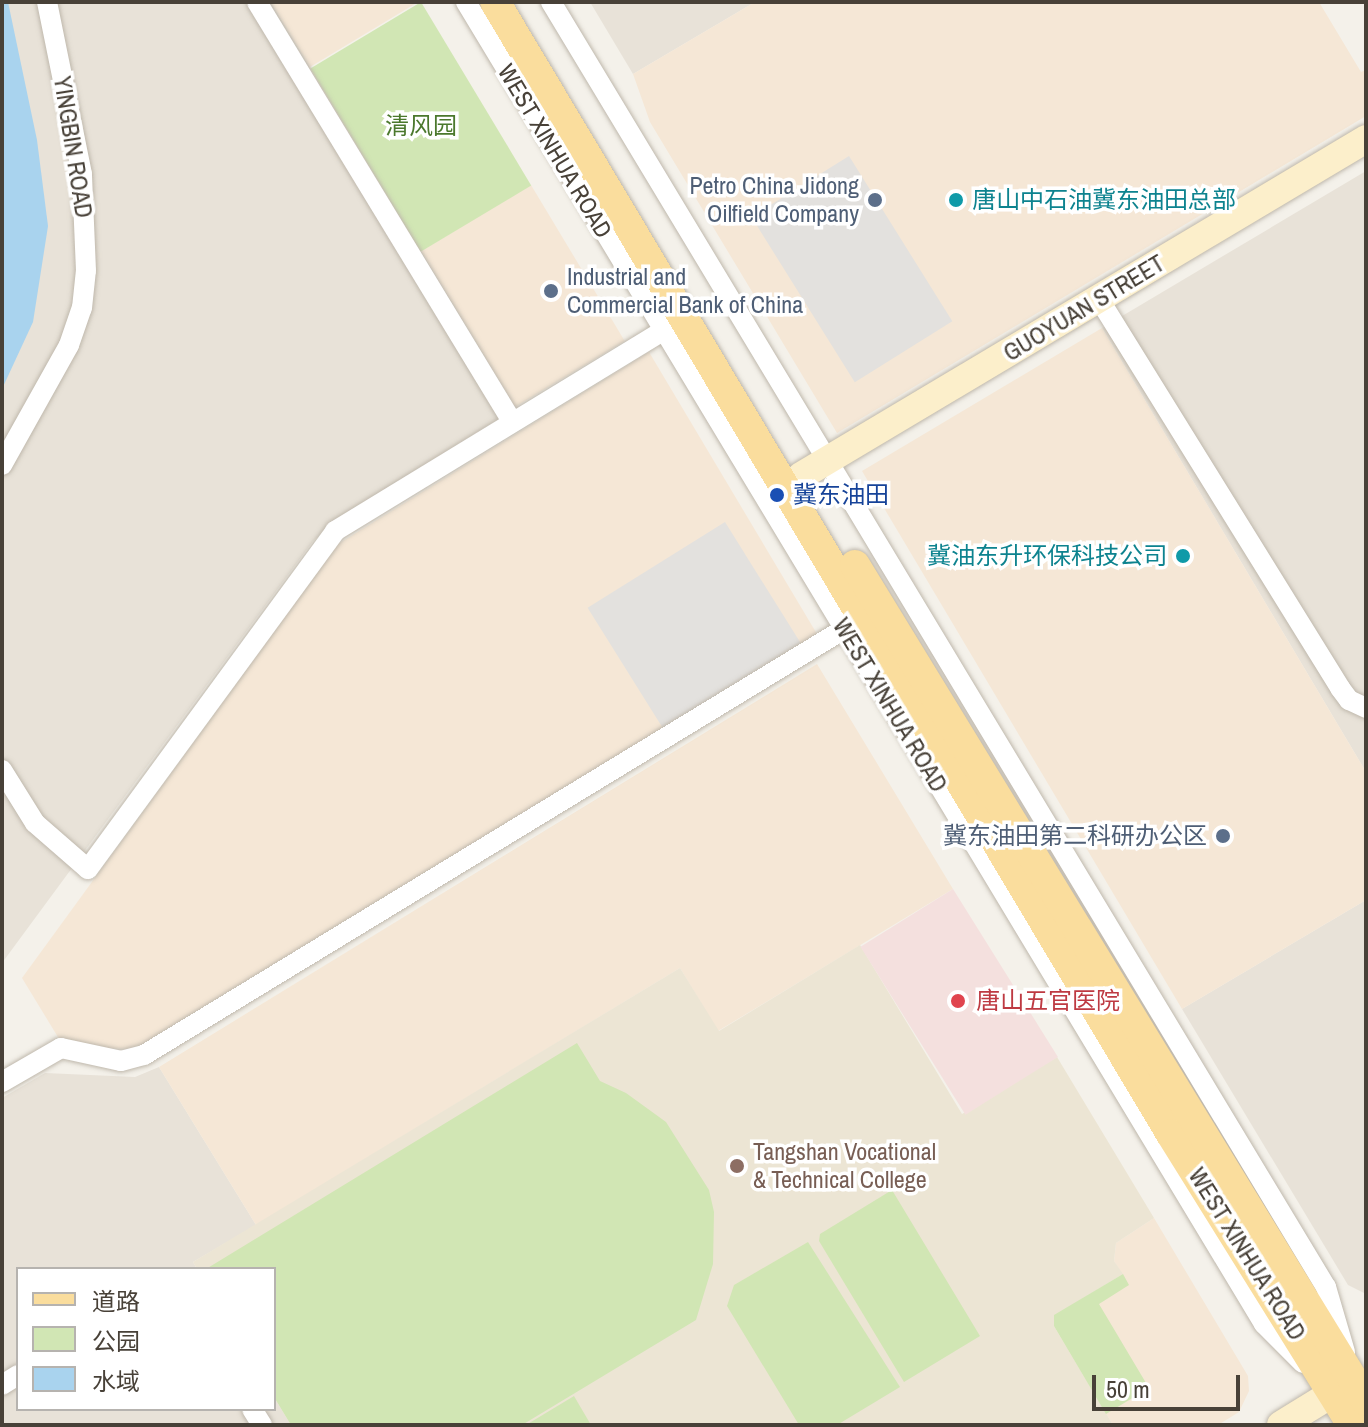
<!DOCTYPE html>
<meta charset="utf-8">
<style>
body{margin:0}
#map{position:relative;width:1368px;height:1427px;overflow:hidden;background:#f4f1ea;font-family:"Archivo Narrow","Noto Sans SC",sans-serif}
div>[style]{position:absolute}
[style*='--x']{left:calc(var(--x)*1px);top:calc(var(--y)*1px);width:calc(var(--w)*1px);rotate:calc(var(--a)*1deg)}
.residential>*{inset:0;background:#e8e2d8}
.commercial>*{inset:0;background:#f5e7d6;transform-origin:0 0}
.education>*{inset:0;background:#ece5d4}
.medical>*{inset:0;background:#f4e0de;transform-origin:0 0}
.green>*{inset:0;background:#d1e6b4;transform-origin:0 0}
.parking>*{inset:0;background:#e3e1de;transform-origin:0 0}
.water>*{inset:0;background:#a9d3ee}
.roads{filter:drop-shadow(0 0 2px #bfb8ac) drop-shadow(0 0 2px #bfb8ac)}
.street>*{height:20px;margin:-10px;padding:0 10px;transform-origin:10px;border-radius:10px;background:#fff}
.secondary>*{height:28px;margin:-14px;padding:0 14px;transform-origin:14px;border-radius:14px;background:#fcefcb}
.primary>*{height:30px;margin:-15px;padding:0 15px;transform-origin:15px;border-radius:15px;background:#fadd9d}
.dots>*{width:22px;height:22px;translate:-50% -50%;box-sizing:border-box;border:4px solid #fff;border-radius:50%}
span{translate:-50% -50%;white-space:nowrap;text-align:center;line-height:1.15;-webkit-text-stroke:7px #fff;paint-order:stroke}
.park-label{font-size:24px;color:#4b782d}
.street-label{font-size:24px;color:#484138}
.service-label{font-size:24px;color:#4e5e75}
.right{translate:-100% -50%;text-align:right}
.left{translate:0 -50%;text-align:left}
.culture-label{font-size:24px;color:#0d838f}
.transit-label{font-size:24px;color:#164399}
.health-label{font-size:24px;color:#be3a42}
.education-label{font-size:24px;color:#785e54}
.frame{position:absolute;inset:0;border:4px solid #484138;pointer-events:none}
.legend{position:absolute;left:16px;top:1267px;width:260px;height:144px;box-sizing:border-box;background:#fff;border:2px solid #b6b3af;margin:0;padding:10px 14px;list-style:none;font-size:24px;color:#484138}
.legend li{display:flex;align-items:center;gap:16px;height:40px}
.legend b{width:40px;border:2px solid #b6b3af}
.scale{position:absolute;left:1092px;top:1375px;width:148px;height:36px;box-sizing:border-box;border:4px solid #484138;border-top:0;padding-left:10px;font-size:24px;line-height:28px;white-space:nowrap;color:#484138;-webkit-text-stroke:6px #fff;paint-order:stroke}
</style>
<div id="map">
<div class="residential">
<div style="clip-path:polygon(2px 2px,271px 2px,516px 408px,338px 518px,313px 541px,2px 963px)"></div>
<div style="clip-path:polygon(590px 2px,755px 2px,633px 74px)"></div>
<div style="clip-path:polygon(1366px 171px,1366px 772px,1102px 328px)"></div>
<div style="clip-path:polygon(1366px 900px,1366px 1294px,1348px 1285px,1182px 1009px)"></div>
<div style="clip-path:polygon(159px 1067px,256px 1225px,193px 1262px,197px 1269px,18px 1269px,18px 1409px,274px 1409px,274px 1397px,291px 1425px,2px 1425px,2px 1098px,45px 1073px,135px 1077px)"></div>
</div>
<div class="commercial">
<div style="clip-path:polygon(271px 2px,418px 2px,310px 67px)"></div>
<div style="clip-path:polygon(755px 2px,1319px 2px,1361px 72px,1366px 70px,1366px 116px,837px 433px,650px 122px,633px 74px)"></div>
<div style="left:531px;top:185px;width:182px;height:128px;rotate:59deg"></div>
<div style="clip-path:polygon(1102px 328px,1366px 772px,1366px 900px,1182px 1009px,862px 471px)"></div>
<div style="clip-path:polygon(649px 352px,817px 634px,134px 1049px,64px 1047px,22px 978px,338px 544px)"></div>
<div style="clip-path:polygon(817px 664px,953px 889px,718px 1031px,680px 968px,256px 1225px,159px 1067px)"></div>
<div style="clip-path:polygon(1154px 1218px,1248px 1376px,1249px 1391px,1239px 1412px,1218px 1425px,1113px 1425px,1054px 1326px,1122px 1274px,1114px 1261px,1116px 1243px)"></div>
</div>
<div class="education">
<div style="clip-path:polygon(860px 945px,962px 1114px,1057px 1057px,1154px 1218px,1116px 1243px,1114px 1261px,1123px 1274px,1054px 1316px,1054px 1326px,1113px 1425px,291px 1425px,274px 1397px,274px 1269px,197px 1269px,193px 1262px,680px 968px,719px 1031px)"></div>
</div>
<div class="medical">
<div style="left:953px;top:889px;width:198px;height:109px;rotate:58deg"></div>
</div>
<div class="green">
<div style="left:421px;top:2px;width:214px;height:129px;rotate:59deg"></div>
<div style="clip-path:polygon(577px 1043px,600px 1081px,626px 1093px,666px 1122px,709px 1190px,714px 1212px,713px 1264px,696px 1320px,522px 1425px,291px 1425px,274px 1397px,274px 1269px,206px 1269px)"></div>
<div style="clip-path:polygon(892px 1190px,980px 1336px,904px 1382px,819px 1241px,820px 1234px)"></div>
<div style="clip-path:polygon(808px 1242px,900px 1387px,837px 1425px,799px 1425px,727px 1306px,734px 1285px)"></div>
<div style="clip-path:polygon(1123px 1274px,1129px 1285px,1099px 1304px,1149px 1388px,1106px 1414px,1054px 1326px,1054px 1315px)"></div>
<div style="clip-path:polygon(574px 1396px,591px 1425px,526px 1425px)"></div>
</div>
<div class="parking">
<div style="left:849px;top:156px;width:195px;height:115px;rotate:58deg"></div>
<div style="left:725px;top:522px;width:143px;height:162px;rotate:58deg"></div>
</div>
<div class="water">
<div style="clip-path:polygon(2px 2px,8px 2px,37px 140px,48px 226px,33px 322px,2px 389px)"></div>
</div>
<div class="roads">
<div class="street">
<div style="--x:257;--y:2;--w:491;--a:58.7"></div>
<div style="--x:466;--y:2;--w:1544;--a:58.88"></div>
<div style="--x:1264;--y:1324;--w:55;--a:45"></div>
<div style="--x:551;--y:2;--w:1501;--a:58.91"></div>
<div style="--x:1326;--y:1287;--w:68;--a:73.7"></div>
<div style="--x:1099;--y:299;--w:458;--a:58.2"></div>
<div style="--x:1340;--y:688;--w:15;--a:53"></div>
<div style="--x:1349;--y:700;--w:19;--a:25"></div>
<div style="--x:2;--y:465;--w:137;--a:-60.8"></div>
<div style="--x:69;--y:345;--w:39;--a:-71"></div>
<div style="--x:82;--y:308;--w:37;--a:-84"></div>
<div style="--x:86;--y:271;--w:97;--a:-92.4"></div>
<div style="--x:82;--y:174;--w:176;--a:-101.5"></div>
<div style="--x:2;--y:770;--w:62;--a:58.1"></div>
<div style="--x:35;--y:823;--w:70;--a:41"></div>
<div style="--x:88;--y:869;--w:419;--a:-53.8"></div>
<div style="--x:335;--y:531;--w:384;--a:-31.4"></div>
<div style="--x:2;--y:1082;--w:68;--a:-30"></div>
<div style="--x:61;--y:1048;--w:61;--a:12.2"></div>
<div style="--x:121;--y:1061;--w:24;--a:-15"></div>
<div style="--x:144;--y:1055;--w:819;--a:-31.32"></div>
<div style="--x:2;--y:1385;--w:19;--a:-32"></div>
<div style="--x:252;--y:1409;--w:19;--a:58"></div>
</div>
<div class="secondary">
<div style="--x:801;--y:476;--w:658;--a:-30.81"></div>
<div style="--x:1281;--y:1425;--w:82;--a:-31.6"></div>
</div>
<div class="primary">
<div style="--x:495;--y:2;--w:1318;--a:59.16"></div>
<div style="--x:1171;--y:1134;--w:343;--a:58.1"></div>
<div style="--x:855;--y:565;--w:980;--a:58.56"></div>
</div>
</div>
<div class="dots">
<div style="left:875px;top:200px;background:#5c6f8a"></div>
<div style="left:956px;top:200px;background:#0f9aa8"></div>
<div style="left:551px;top:291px;background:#5c6f8a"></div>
<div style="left:777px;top:495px;background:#1a4fb4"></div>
<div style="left:1183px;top:556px;background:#0f9aa8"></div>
<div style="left:1223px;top:836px;background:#5c6f8a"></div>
<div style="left:958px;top:1001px;background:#e0444e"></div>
<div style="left:737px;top:1166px;background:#8d6e63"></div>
</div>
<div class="park-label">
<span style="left:421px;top:126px">清风园</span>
</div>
<div class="street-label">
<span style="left:73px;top:147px;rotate:81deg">YINGBIN ROAD</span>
<span style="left:555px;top:151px;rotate:59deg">WEST XINHUA ROAD</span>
<span style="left:1084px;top:308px;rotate:-31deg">GUOYUAN STREET</span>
<span style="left:890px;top:705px;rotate:59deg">WEST XINHUA ROAD</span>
<span style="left:1247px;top:1254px;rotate:58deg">WEST XINHUA ROAD</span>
</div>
<div class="service-label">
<span class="right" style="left:859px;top:200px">Petro China Jidong<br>Oilfield Company</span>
<span class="left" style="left:567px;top:291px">Industrial and<br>Commercial Bank of China</span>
<span class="right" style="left:1207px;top:836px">冀东油田第二科研办公区</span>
</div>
<div class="culture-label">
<span class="left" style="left:972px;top:200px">唐山中石油冀东油田总部</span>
<span class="right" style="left:1167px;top:556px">冀油东升环保科技公司</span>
</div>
<div class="transit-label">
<span class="left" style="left:793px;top:495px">冀东油田</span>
</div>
<div class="health-label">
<span class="left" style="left:976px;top:1001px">唐山五官医院</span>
</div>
<div class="education-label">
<span class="left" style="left:753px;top:1166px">Tangshan Vocational<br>&amp; Technical College</span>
</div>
<div class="frame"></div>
<ul class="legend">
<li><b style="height:10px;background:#fadd9d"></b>道路</li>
<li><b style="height:22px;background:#d1e6b4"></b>公园</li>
<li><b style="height:22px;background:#a9d3ee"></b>水域</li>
</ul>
<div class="scale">50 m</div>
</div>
